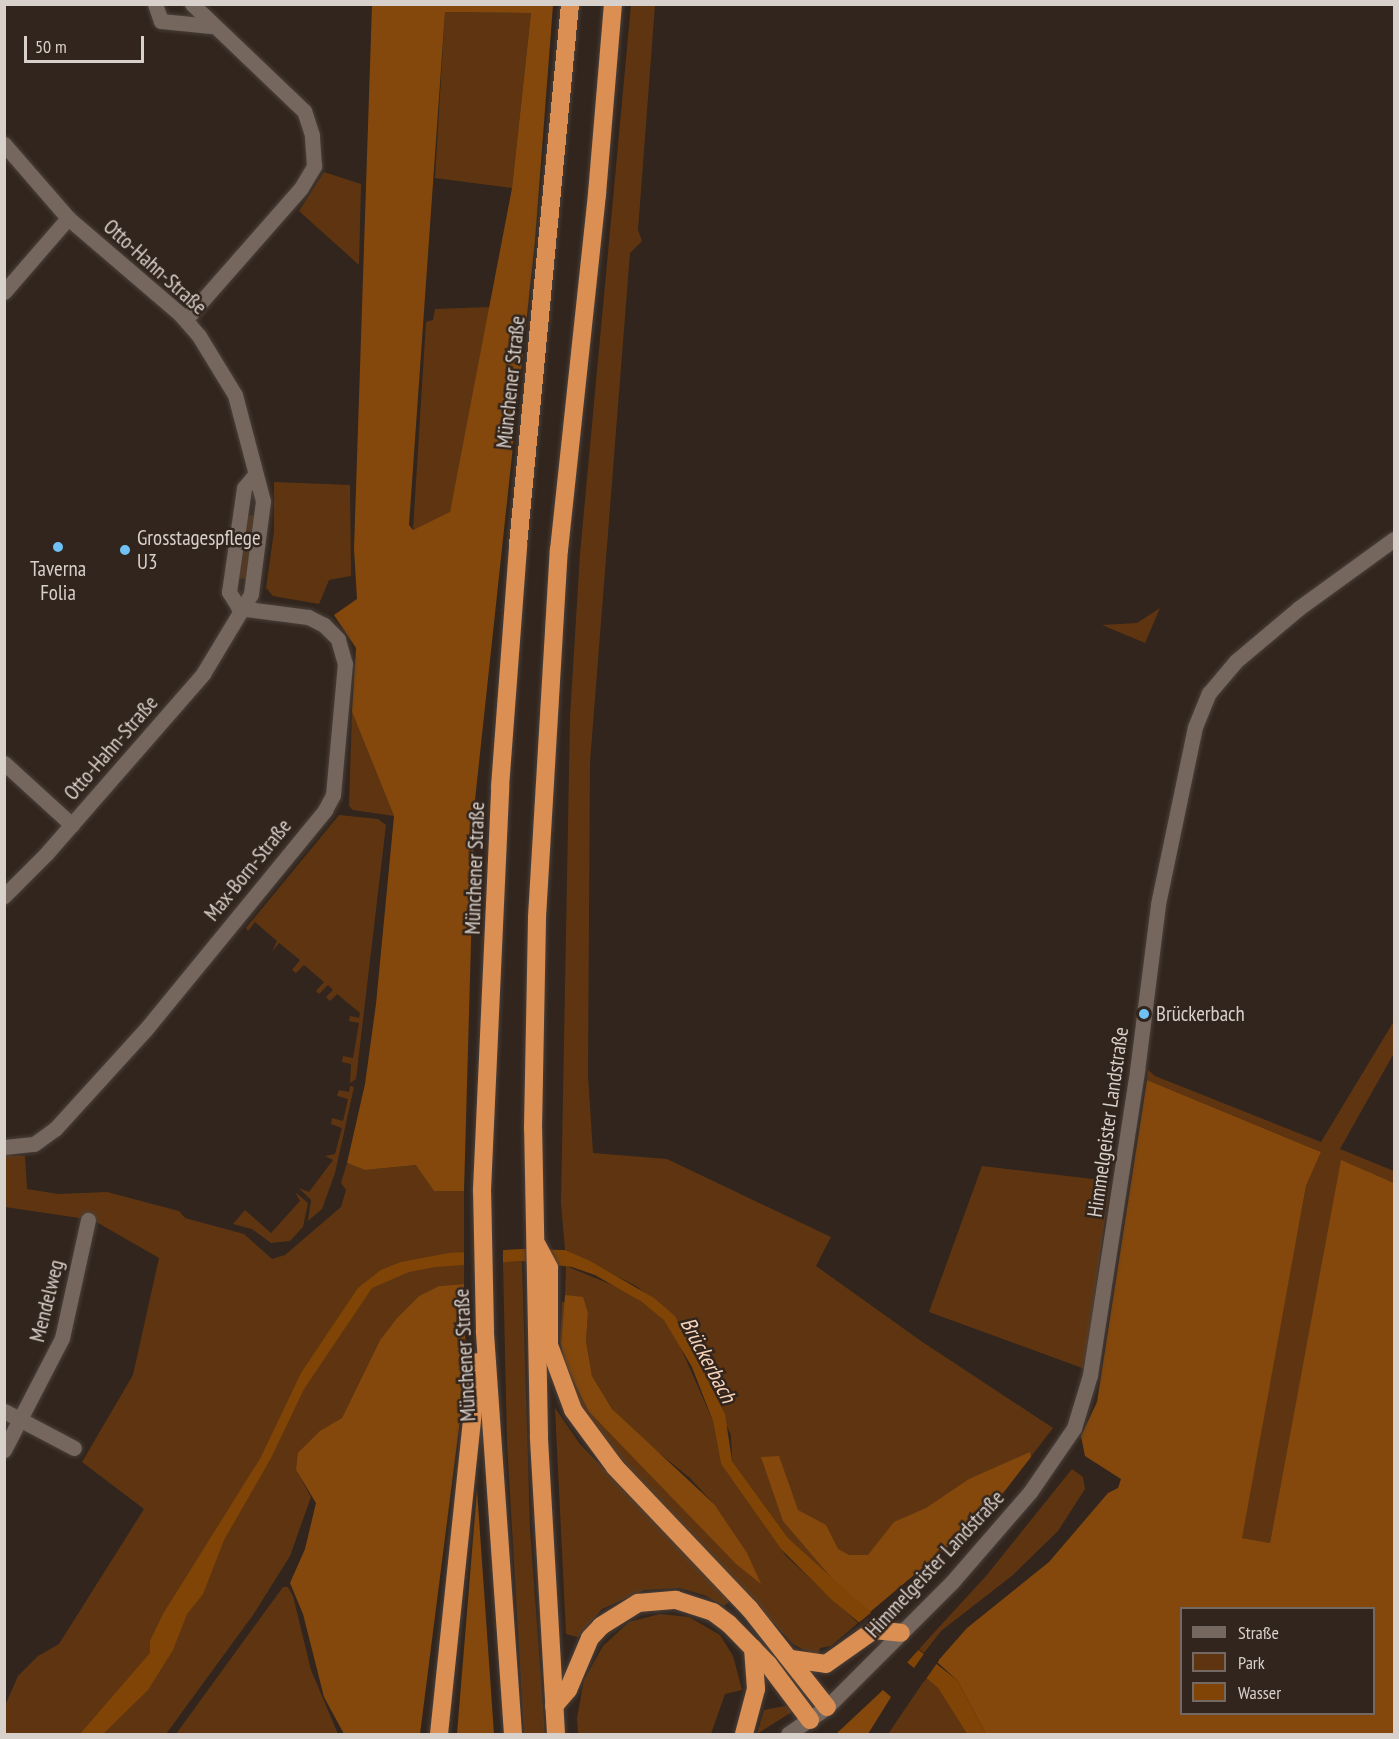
<!DOCTYPE html>
<meta charset="utf-8">
<style>
body{margin:0}
#map{position:relative;width:1399px;height:1739px;overflow:hidden;background:#31251d;font-family:"PT Sans Narrow",sans-serif}
div>[style]{position:absolute}
[style*='--x']{left:calc(var(--x)*1px);top:calc(var(--y)*1px);width:calc(var(--w)*1px);rotate:calc(var(--a)*1deg)}
.green>*{inset:0;background:#5f3511}
.forest>*{inset:0;background:#84480d}
.water>*{inset:0;background:#804406}
.pier>*{inset:0;background:#31251d;transform-origin:0 0}
.roads{filter:drop-shadow(0 0 2px #4a403a) drop-shadow(0 0 2px #4a403a)}
.minor>*{height:15px;margin:-7.5px;padding:0 7.5px;transform-origin:7.5px;border-radius:7.5px;background:#75675d}
.highway>*{height:18px;margin:-9px;padding:0 9px;transform-origin:9px;border-radius:9px;background:#dc8f52}
.dots>*{width:16px;height:16px;translate:-50% -50%;box-sizing:border-box;border:3px solid #31251d;border-radius:50%}
span{translate:-50% -50%;white-space:nowrap;text-align:center;line-height:1.15;-webkit-text-stroke:5px #31251d;paint-order:stroke}
.street-label{font-size:21px;color:#d8d0ca}
.poi-label{font-size:21px;color:#d8d0ca}
.left{translate:0 -50%;text-align:left}
.water-label{font-size:22px;color:#f8d3b9;font-style:italic}
.frame{position:absolute;inset:0;border:6px solid #d8d0ca;pointer-events:none}
.legend{position:absolute;left:1180px;top:1607px;width:195px;height:108px;box-sizing:border-box;background:#31251d;border:2px solid #746962;margin:0;padding:8px 10px;list-style:none;font-size:18px;color:#d8d0ca}
.legend li{display:flex;align-items:center;gap:12px;height:30px}
.legend b{width:30px;border:2px solid #746962}
.scale{position:absolute;left:24px;top:36px;width:120px;height:27px;box-sizing:border-box;border:3px solid #d8d0ca;border-top:0;padding-left:8px;font-size:18px;line-height:21px;white-space:nowrap;color:#d8d0ca;-webkit-text-stroke:4px #31251d;paint-order:stroke}
</style>
<div id="map">
<div class="green">
<div style="clip-path:polygon(631px 5px,655px 5px,638px 230px,642px 241px,630px 253px,590px 762px,588px 1075px,593px 1153px,667px 1159px,831px 1237px,816px 1266px,921px 1341px,1053px 1428px,1003px 1493px,870px 1612px,788px 1538px,732px 1461px,731px 1435px,675px 1316px,636px 1286px,565px 1250px,561px 1203px,570px 717px,580px 554px)"></div>
<div style="clip-path:polygon(445px 12px,531px 13px,512px 188px,435px 178px)"></div>
<div style="clip-path:polygon(324px 172px,361px 184px,359px 265px,299px 211px)"></div>
<div style="clip-path:polygon(490px 307px,450px 513px,413px 530px,426px 322px,433px 320px,435px 309px)"></div>
<div style="clip-path:polygon(274px 482px,350px 485px,351px 576px,329px 580px,319px 604px,273px 596px,266px 588px,274px 531px)"></div>
<div style="clip-path:polygon(254px 515px,249px 579px,236px 578px,247px 516px)"></div>
<div style="clip-path:polygon(1160px 608px,1145px 643px,1102px 625px,1137px 623px)"></div>
<div style="clip-path:polygon(352px 712px,394px 816px,353px 810px,349px 806px)"></div>
<div style="clip-path:polygon(339px 815px,378px 819px,386px 825px,356px 1079px,350px 1083px,351px 1064px,342px 1062px,343px 1056px,353px 1058px,359px 1023px,349px 1021px,350px 1016px,359px 1018px,360px 1013px,337px 994px,330px 1001px,326px 997px,333px 990px,328px 985px,319px 994px,316px 991px,324px 982px,304px 965px,296px 973px,292px 970px,300px 960px,279px 943px,272px 952px,277px 941px,255px 922px,248px 931px,246px 928px)"></div>
<div style="clip-path:polygon(1394px 1021px,1394px 1053px,1340px 1149px,1394px 1171px,1394px 1183px,1342px 1161px,1270px 1543px,1241px 1538px,1306px 1186px,1321px 1152px,1147px 1080px,1148px 1070px,1155px 1076px,1321px 1142px)"></div>
<div style="clip-path:polygon(350px 1086px,354px 1087px,335px 1173px,322px 1209px,308px 1221px,311px 1200px,299px 1188px,309px 1192px,333px 1160px,325px 1156px,335px 1154px,342px 1128px,331px 1124px,332px 1118px,343px 1121px,348px 1099px,337px 1096px,339px 1090px,349px 1092px)"></div>
<div style="clip-path:polygon(5px 1155px,25px 1156px,27px 1189px,58px 1194px,107px 1192px,179px 1211px,185px 1218px,244px 1234px,272px 1259px,285px 1255px,341px 1207px,346px 1190px,341px 1183px,347px 1163px,365px 1170px,417px 1165px,434px 1191px,464px 1191px,464px 1284px,439px 1286px,419px 1296px,397px 1318px,380px 1340px,342px 1418px,312px 1440px,296px 1470px,311px 1497px,290px 1556px,253px 1615px,166px 1734px,5px 1734px,4px 1708px,18px 1676px,38px 1656px,59px 1644px,144px 1509px,82px 1462px,133px 1375px,159px 1258px,93px 1220px,5px 1207px)"></div>
<div style="clip-path:polygon(982px 1166px,1110px 1181px,1085px 1369px,929px 1312px)"></div>
<div style="clip-path:polygon(295px 1192px,308px 1203px,303px 1227px,290px 1241px,271px 1243px,252px 1229px,233px 1224px,245px 1210px,271px 1233px,300px 1201px)"></div>
<div style="clip-path:polygon(522px 1261px,530px 1529px,545px 1734px,524px 1734px,507px 1443px,503px 1262px)"></div>
<div style="clip-path:polygon(566px 1266px,622px 1289px,657px 1312px,672px 1328px,713px 1421px,721px 1464px,786px 1556px,858px 1623px,831px 1646px,820px 1648px,817px 1657px,793px 1644px,601px 1438px,581px 1411px,562px 1358px,560px 1340px,562px 1302px,565px 1302px,561px 1344px,564px 1362px,589px 1412px,735px 1563px,714px 1504px,690px 1478px,637px 1435px,612px 1409px,592px 1376px,586px 1341px,588px 1313px,565px 1295px)"></div>
<div style="clip-path:polygon(555px 1408px,580px 1444px,730px 1601px,724px 1606px,704px 1595px,679px 1588px,644px 1590px,602px 1609px,578px 1637px,566px 1634px)"></div>
<div style="clip-path:polygon(1072px 1469px,1083px 1477px,1085px 1489px,1058px 1531px,1013px 1575px,941px 1631px,924px 1653px,919px 1649px,986px 1576px)"></div>
<div style="clip-path:polygon(283px 1587px,288px 1587px,293px 1596px,311px 1670px,338px 1734px,176px 1734px)"></div>
<div style="clip-path:polygon(660px 1614px,689px 1617px,720px 1635px,733px 1656px,742px 1690px,725px 1694px,711px 1734px,578px 1734px,577px 1718px,584px 1680px,603px 1646px,629px 1622px)"></div>
<div style="clip-path:polygon(926px 1678px,938px 1688px,967px 1734px,888px 1734px)"></div>
<div style="clip-path:polygon(790px 1705px,795px 1710px,757px 1734px,764px 1710px)"></div>
</div>
<div class="forest">
<div style="clip-path:polygon(evenodd,372px 5px,553px 5px,535px 241px,475px 800px,464px 1191px,434px 1191px,416px 1165px,365px 1170px,347px 1163px,365px 1084px,376px 1004px,394px 816px,352px 712px,356px 648px,334px 615px,357px 599px,354px 549px,372px 5px,445px 12px,531px 13px,512px 188px,450px 512px,413px 530px,409px 525px,445px 12px)"></div>
<div style="clip-path:polygon(evenodd,1147px 1080px,1321px 1152px,1306px 1186px,1242px 1538px,1270px 1543px,1341px 1160px,1394px 1183px,1394px 1734px,986px 1734px,957px 1680px,937px 1662px,967px 1628px,1049px 1562px,1108px 1493px,1118px 1488px,1121px 1479px,1085px 1456px,1081px 1436px,1097px 1402px,1147px 1080px,1182px 1608px,1374px 1608px,1374px 1714px,1182px 1714px,1182px 1608px)"></div>
<div style="clip-path:polygon(464px 1284px,466px 1373px,420px 1734px,344px 1734px,324px 1697px,303px 1614px,290px 1583px,305px 1549px,316px 1503px,296px 1470px,298px 1453px,320px 1431px,342px 1418px,380px 1340px,397px 1318px,419px 1296px,439px 1286px)"></div>
<div style="clip-path:polygon(565px 1295px,583px 1297px,588px 1313px,586px 1341px,592px 1376px,612px 1409px,714px 1504px,747px 1553px,761px 1584px,735px 1563px,589px 1412px,564px 1362px,561px 1344px)"></div>
<div style="clip-path:polygon(1030px 1452px,1031px 1457px,1003px 1493px,957px 1539px,870px 1612px,836px 1583px,783px 1521px,761px 1457px,779px 1456px,798px 1510px,826px 1525px,838px 1549px,849px 1555px,868px 1555px,894px 1522px,926px 1508px,969px 1479px)"></div>
<div style="clip-path:polygon(477px 1490px,494px 1734px,457px 1734px)"></div>
<div style="clip-path:polygon(883px 1690px,891px 1697px,868px 1734px,836px 1734px)"></div>
</div>
<div class="water">
<div style="clip-path:polygon(522px 1249px,565px 1250px,590px 1261px,654px 1298px,675px 1316px,725px 1414px,732px 1461px,788px 1538px,870px 1612px,957px 1680px,986px 1734px,967px 1734px,938px 1688px,832px 1600px,781px 1549px,721px 1464px,713px 1421px,692px 1367px,664px 1320px,642px 1302px,595px 1275px,572px 1267px,522px 1261px,435px 1267px,409px 1272px,372px 1288px,304px 1389px,271px 1458px,224px 1540px,203px 1594px,187px 1614px,173px 1650px,148px 1690px,103px 1734px,80px 1734px,150px 1653px,150px 1641px,163px 1614px,261px 1457px,301px 1373px,358px 1288px,381px 1270px,401px 1262px,449px 1253px)"></div>
</div>
<div class="pier">
<div style="left:503px;top:1246px;width:19px;height:39px;rotate:90deg"></div>
<div style="clip-path:polygon(873px 1611px,921px 1647px,904px 1666px,856px 1625px)"></div>
<div style="left:926px;top:1651px;width:16px;height:26px;rotate:35deg"></div>
</div>
<div class="roads">
<div class="minor">
<div style="--x:155;--y:4;--w:18;--a:71"></div>
<div style="--x:161;--y:21;--w:50;--a:5.7"></div>
<div style="--x:4;--y:144;--w:98;--a:49.1"></div>
<div style="--x:68;--y:218;--w:148;--a:40.6"></div>
<div style="--x:180;--y:314;--w:29;--a:49"></div>
<div style="--x:199;--y:336;--w:69;--a:58.6"></div>
<div style="--x:235;--y:395;--w:110;--a:75.2"></div>
<div style="--x:263;--y:501;--w:94;--a:97.4"></div>
<div style="--x:251;--y:594;--w:93;--a:121"></div>
<div style="--x:203;--y:674;--w:237;--a:131.1"></div>
<div style="--x:47;--y:853;--w:61;--a:135"></div>
<div style="--x:4;--y:292;--w:98;--a:-49.1"></div>
<div style="--x:186;--y:319;--w:174;--a:-48.7"></div>
<div style="--x:301;--y:188;--w:26;--a:-59"></div>
<div style="--x:314;--y:166;--w:31;--a:-94"></div>
<div style="--x:312;--y:135;--w:25;--a:-108"></div>
<div style="--x:304;--y:111;--w:155;--a:-136.3"></div>
<div style="--x:239;--y:608;--w:19;--a:-122"></div>
<div style="--x:229;--y:592;--w:105;--a:-81.8"></div>
<div style="--x:244;--y:488;--w:14;--a:-51"></div>
<div style="--x:4;--y:763;--w:92;--a:42.4"></div>
<div style="--x:4;--y:1147;--w:30;--a:-6"></div>
<div style="--x:34;--y:1144;--w:26;--a:-36"></div>
<div style="--x:55;--y:1129;--w:135;--a:-47.7"></div>
<div style="--x:146;--y:1029;--w:283;--a:-50.7"></div>
<div style="--x:325;--y:810;--w:17;--a:-62"></div>
<div style="--x:333;--y:795;--w:132;--a:-84.8"></div>
<div style="--x:345;--y:664;--w:26;--a:-106"></div>
<div style="--x:338;--y:639;--w:20;--a:-135"></div>
<div style="--x:324;--y:625;--w:18;--a:-153"></div>
<div style="--x:308;--y:617;--w:70;--a:-172.6"></div>
<div style="--x:4;--y:1411;--w:79;--a:27.9"></div>
<div style="--x:4;--y:1450;--w:126;--a:-62.6"></div>
<div style="--x:62;--y:1338;--w:121;--a:-77.6"></div>
<div style="--x:788;--y:1734;--w:47;--a:-34.7"></div>
<div style="--x:827;--y:1707;--w:177;--a:-45"></div>
<div style="--x:952;--y:1582;--w:119;--a:-49.1"></div>
<div style="--x:1030;--y:1492;--w:78;--a:-55.5"></div>
<div style="--x:1074;--y:1428;--w:55;--a:-73.2"></div>
<div style="--x:1090;--y:1375;--w:308;--a:-81.2"></div>
<div style="--x:1137;--y:1071;--w:168;--a:-82.8"></div>
<div style="--x:1158;--y:904;--w:181;--a:-78.2"></div>
<div style="--x:1195;--y:727;--w:37;--a:-68"></div>
<div style="--x:1209;--y:693;--w:42;--a:-49.8"></div>
<div style="--x:1236;--y:661;--w:82;--a:-40.1"></div>
<div style="--x:1299;--y:608;--w:117;--a:-36"></div>
</div>
<div class="highway">
<div style="--x:537;--y:1245;--w:26;--a:62"></div>
<div style="--x:549;--y:1268;--w:77;--a:90"></div>
<div style="--x:549;--y:1345;--w:69;--a:69.7"></div>
<div style="--x:573;--y:1410;--w:71;--a:53.6"></div>
<div style="--x:615;--y:1467;--w:195;--a:46.5"></div>
<div style="--x:749;--y:1608;--w:126;--a:51.8"></div>
<div style="--x:791;--y:1659;--w:35;--a:8"></div>
<div style="--x:826;--y:1664;--w:59;--a:-35.3"></div>
<div style="--x:874;--y:1630;--w:27;--a:6"></div>
<div style="--x:554;--y:1706;--w:21;--a:-49"></div>
<div style="--x:568;--y:1690;--w:56;--a:-67.1"></div>
<div style="--x:590;--y:1638;--w:16;--a:-47"></div>
<div style="--x:601;--y:1626;--w:44;--a:-31.9"></div>
<div style="--x:638;--y:1603;--w:38;--a:-5"></div>
<div style="--x:676;--y:1600;--w:39;--a:18"></div>
<div style="--x:713;--y:1612;--w:20;--a:37"></div>
<div style="--x:729;--y:1624;--w:56;--a:45.7"></div>
<div style="--x:768;--y:1664;--w:70;--a:53.1"></div>
<div style="--x:439;--y:1734;--w:374;--a:-84"></div>
<div style="--x:513;--y:1734;--w:404;--a:-94"></div>
<div style="--x:485;--y:1331;--w:141;--a:-91.2"></div>
<div style="--x:482;--y:1190;--w:403;--a:-87.4"></div>
<div style="--x:500;--y:787;--w:243;--a:-85.7"></div>
<div style="--x:518;--y:545;--w:543;--a:-84.51"></div>
<div style="--x:556;--y:1734;--w:299;--a:-93.3"></div>
<div style="--x:539;--y:1435;--w:307;--a:-91.1"></div>
<div style="--x:533;--y:1128;--w:211;--a:-88.9"></div>
<div style="--x:537;--y:917;--w:368;--a:-86.6"></div>
<div style="--x:559;--y:550;--w:358;--a:-83.9"></div>
<div style="--x:597;--y:194;--w:191;--a:-85.2"></div>
<div style="--x:744;--y:1734;--w:47;--a:-75.1"></div>
<div style="--x:756;--y:1689;--w:41;--a:-94.2"></div>
</div>
</div>
<div class="dots">
<div style="left:58px;top:547px;background:#70c2f4"></div>
<div style="left:125px;top:550px;background:#70c2f4"></div>
<div style="left:1144px;top:1014px;background:#70c2f4"></div>
</div>
<div class="street-label">
<span style="left:155px;top:267px;rotate:42deg">Otto-Hahn-Straße</span>
<span style="left:511px;top:382px;rotate:-84deg">Münchener Straße</span>
<span style="left:111px;top:748px;rotate:-49deg">Otto-Hahn-Straße</span>
<span style="left:475px;top:868px;rotate:-88deg">Münchener Straße</span>
<span style="left:248px;top:870px;rotate:-51deg">Max-Born-Straße</span>
<span style="left:1108px;top:1122px;rotate:-82deg">Himmelgeister Landstraße</span>
<span style="left:47px;top:1301px;rotate:-76deg">Mendelweg</span>
<span style="left:465px;top:1355px;rotate:-93deg">Münchener Straße</span>
<span style="left:935px;top:1564px;rotate:-47deg">Himmelgeister Landstraße</span>
</div>
<div class="poi-label">
<span class="left" style="left:137px;top:550px">Grosstagespflege<br>U3</span>
<span style="left:58px;top:581px">Taverna<br>Folia</span>
<span class="left" style="left:1156px;top:1014px">Brückerbach</span>
</div>
<div class="water-label">
<span style="left:708px;top:1360px;rotate:62deg">Brückerbach</span>
</div>
<div class="frame"></div>
<ul class="legend">
<li><b style="height:8px;background:#75675d"></b>Straße</li>
<li><b style="height:16px;background:#5f3511"></b>Park</li>
<li><b style="height:16px;background:#804406"></b>Wasser</li>
</ul>
<div class="scale">50 m</div>
</div>
